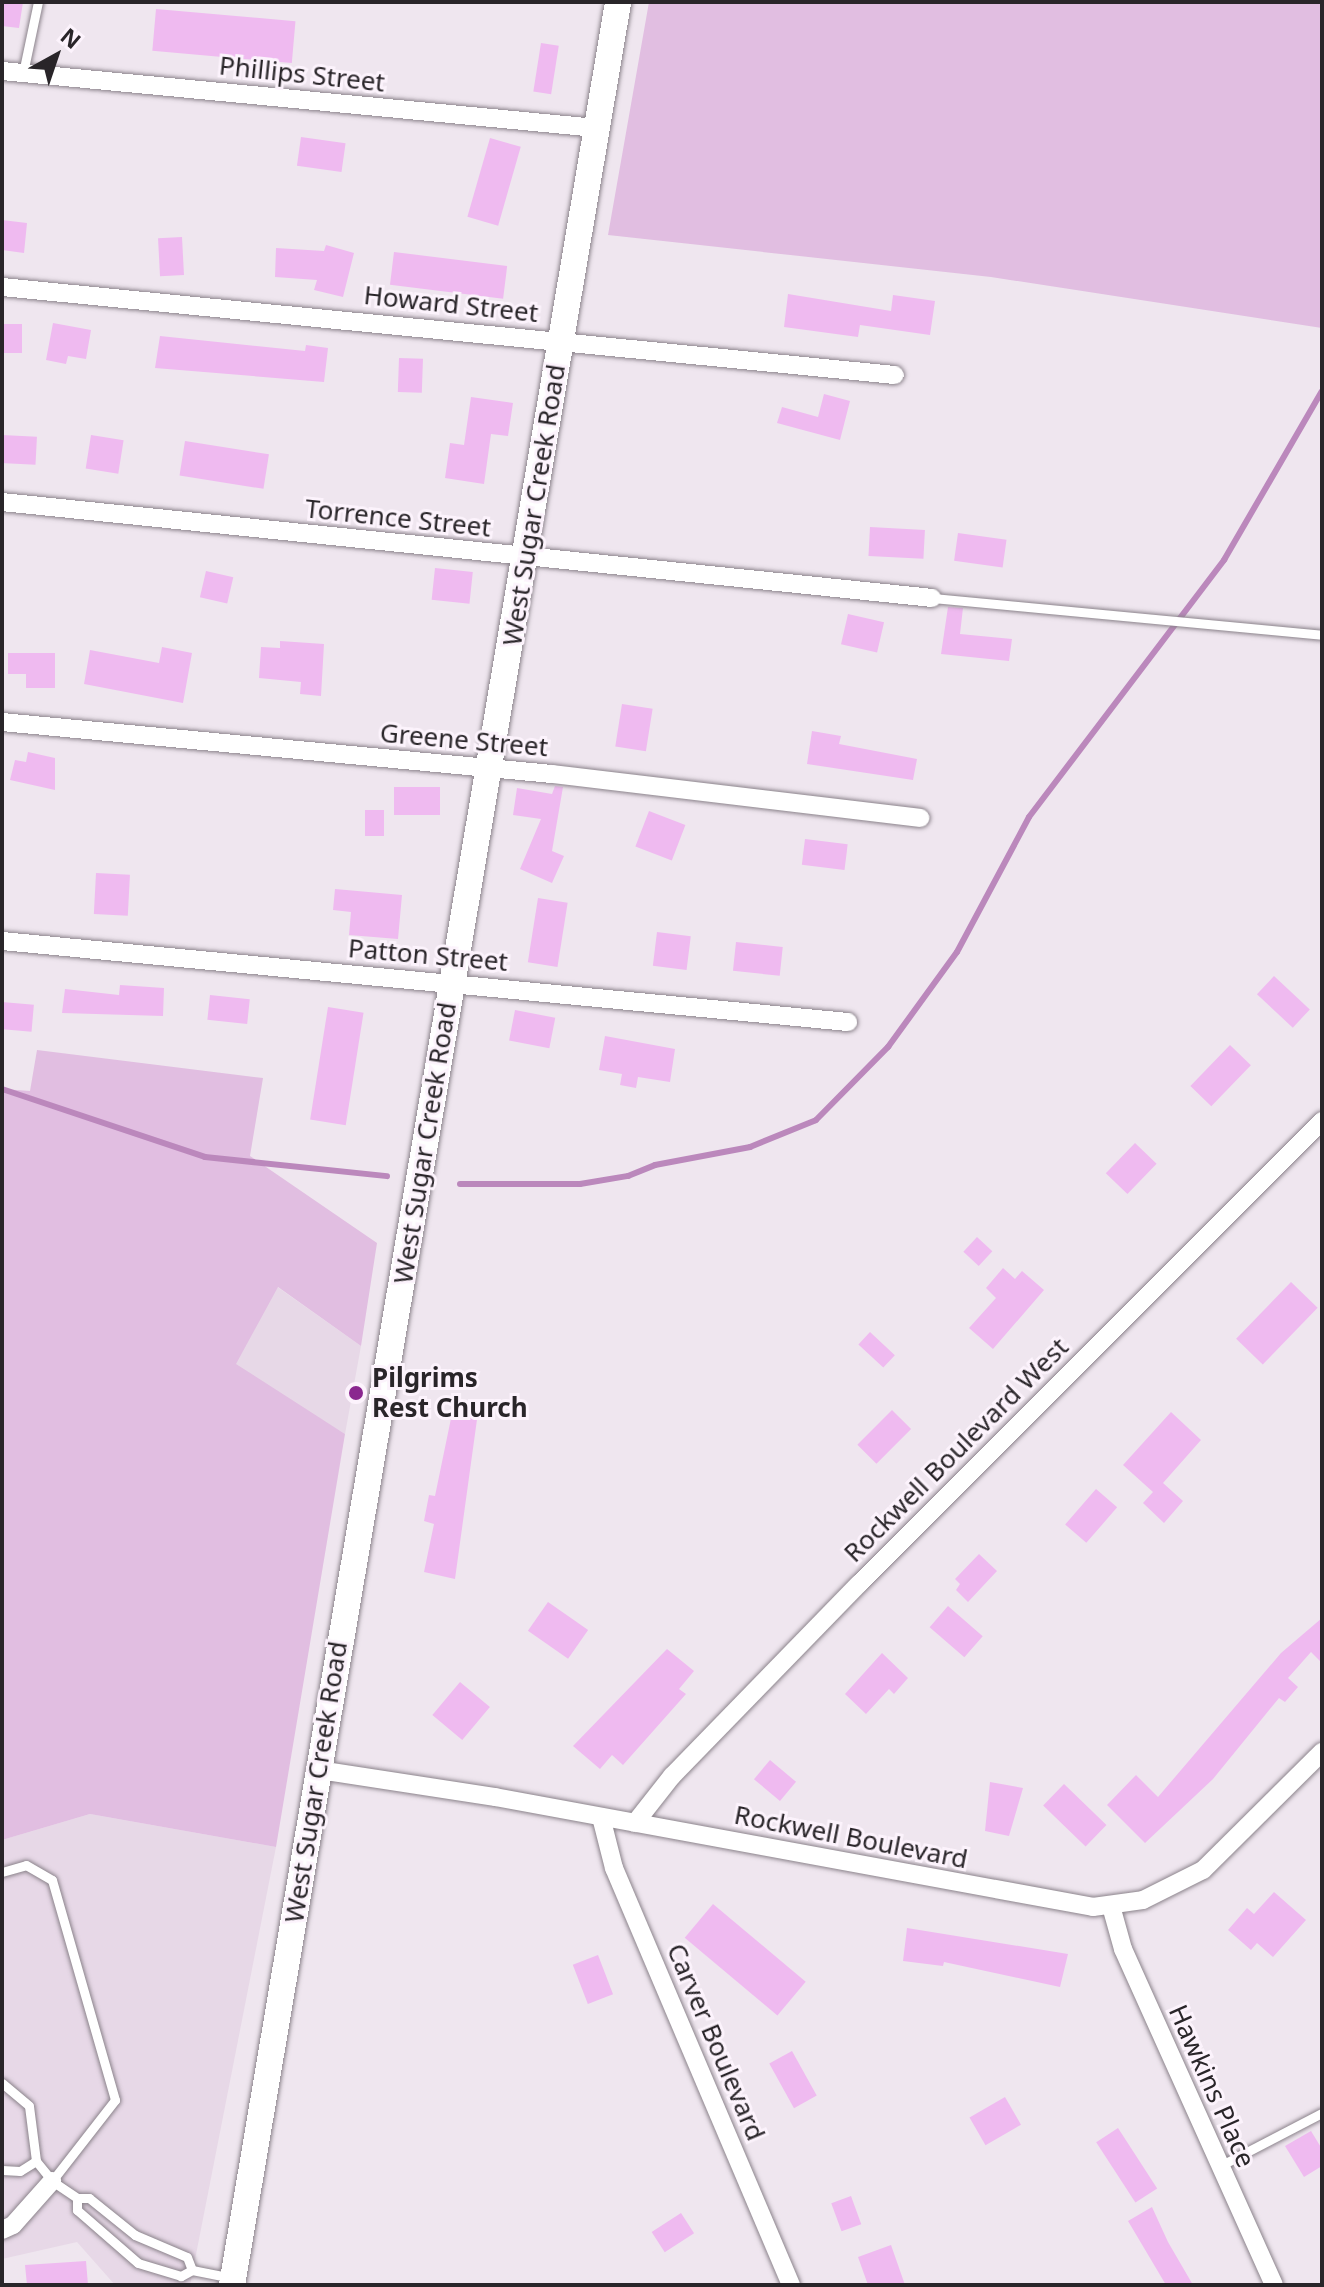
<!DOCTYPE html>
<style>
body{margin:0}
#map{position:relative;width:1324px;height:2287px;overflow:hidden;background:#efe6ef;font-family:"Noto Sans",sans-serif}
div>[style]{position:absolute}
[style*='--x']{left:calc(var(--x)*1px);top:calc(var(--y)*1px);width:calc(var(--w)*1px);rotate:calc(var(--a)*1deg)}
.built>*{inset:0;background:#e7d8e7}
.green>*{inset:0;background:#e1bee1}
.stream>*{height:6px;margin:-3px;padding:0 3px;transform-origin:3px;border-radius:3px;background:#bb88bc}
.building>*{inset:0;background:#efbaf0;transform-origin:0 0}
.roads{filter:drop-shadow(0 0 2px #8b838b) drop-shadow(0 0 2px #8b838b)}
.lane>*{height:9px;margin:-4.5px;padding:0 4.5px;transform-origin:4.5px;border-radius:4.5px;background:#fff}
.street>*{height:18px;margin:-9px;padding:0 9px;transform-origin:9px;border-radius:9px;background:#fff}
.secondary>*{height:26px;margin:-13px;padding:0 13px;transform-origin:13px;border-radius:13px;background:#fff}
.dots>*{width:22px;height:22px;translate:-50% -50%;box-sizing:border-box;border:4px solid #fcf3fc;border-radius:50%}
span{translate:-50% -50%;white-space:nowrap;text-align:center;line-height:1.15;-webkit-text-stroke:6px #fcf3fc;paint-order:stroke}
.street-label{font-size:26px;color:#292529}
.poi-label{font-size:26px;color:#292529;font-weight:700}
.left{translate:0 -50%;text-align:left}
.frame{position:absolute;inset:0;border:4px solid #292529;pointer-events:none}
.north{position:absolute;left:16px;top:16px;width:80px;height:80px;-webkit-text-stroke:6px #fcf3fc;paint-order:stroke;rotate:40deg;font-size:22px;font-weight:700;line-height:32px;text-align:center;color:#292529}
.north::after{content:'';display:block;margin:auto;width:28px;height:36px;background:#292529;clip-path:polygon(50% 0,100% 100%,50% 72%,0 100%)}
</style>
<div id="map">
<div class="built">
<div style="clip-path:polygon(232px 1255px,361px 1346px,345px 1434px,216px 1354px)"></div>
<div style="clip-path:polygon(90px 1814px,276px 1847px,190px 2285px,115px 2285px,77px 2242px,2px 2259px,2px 1840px)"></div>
</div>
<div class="green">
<div style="clip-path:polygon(649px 2px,1322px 2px,1322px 328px,991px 277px,608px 235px)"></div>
<div style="clip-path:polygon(37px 1050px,263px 1078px,250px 1156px,377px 1243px,361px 1346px,278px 1287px,236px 1364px,345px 1434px,276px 1847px,90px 1814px,2px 1840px,2px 1089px,30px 1091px)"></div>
</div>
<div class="stream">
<div style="--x:2;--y:1089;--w:214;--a:18.5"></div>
<div style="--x:205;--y:1157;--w:183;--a:6"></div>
<div style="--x:460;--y:1184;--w:120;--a:0"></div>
<div style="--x:580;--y:1184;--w:49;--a:-9.5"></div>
<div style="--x:628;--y:1176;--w:29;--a:-22"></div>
<div style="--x:655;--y:1165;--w:97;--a:-10.7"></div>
<div style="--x:750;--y:1147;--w:71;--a:-22.2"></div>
<div style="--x:816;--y:1120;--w:103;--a:-45.4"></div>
<div style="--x:888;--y:1047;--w:117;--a:-54"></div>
<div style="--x:957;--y:952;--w:153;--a:-61.9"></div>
<div style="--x:1029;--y:817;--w:323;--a:-52.8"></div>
<div style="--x:1224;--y:560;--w:195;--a:-59.9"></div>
</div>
<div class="building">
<div style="clip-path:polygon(2px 2px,23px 2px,19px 28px,2px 26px)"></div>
<div style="left:156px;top:9px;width:140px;height:42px;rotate:5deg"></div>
<div style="left:541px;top:43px;width:18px;height:49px;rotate:9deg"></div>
<div style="left:301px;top:137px;width:45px;height:29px;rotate:8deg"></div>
<div style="left:490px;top:138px;width:32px;height:82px;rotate:16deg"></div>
<div style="clip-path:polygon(2px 220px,27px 223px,24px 253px,2px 250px)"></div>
<div style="left:182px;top:237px;width:38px;height:24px;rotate:87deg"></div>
<div style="clip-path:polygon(326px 245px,354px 253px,343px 297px,314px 290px,317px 280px,275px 277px,276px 248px,324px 251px)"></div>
<div style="left:394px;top:252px;width:114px;height:33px;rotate:7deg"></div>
<div style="clip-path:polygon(788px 294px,891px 311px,893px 295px,935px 301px,930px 335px,860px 325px,858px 337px,784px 327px)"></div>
<div style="clip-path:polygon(53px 323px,91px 330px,86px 359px,68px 356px,66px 364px,46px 360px)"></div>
<div style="left:2px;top:324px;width:20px;height:29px"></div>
<div style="clip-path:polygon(160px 336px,305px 351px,306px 345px,328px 348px,324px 382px,155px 368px)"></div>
<div style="left:399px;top:358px;width:24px;height:34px;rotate:2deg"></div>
<div style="clip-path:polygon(824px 394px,850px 401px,840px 440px,777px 423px,782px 407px,818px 417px)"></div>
<div style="clip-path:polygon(471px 397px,513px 403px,508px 436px,491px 434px,484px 484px,445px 478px,450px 443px,464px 445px)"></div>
<div style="left:2px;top:435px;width:35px;height:28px;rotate:3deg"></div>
<div style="left:91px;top:435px;width:33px;height:34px;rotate:9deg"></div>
<div style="left:185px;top:441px;width:85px;height:35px;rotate:9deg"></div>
<div style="left:870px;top:527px;width:55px;height:29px;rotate:3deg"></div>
<div style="left:958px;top:533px;width:49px;height:28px;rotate:8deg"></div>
<div style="left:435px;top:568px;width:38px;height:32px;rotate:6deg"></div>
<div style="left:206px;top:571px;width:28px;height:27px;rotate:13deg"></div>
<div style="clip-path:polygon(948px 607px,963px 608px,960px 634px,1012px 639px,1009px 661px,941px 654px)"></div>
<div style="left:848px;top:614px;width:37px;height:31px;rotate:13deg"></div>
<div style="clip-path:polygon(280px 641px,324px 644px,321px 696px,300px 694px,301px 682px,259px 678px,261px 647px,280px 648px)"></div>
<div style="clip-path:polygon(162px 647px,192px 653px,183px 703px,84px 684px,90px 650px,159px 663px)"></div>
<div style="clip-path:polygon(8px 653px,55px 653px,55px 688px,26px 688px,26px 674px,8px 674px)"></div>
<div style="left:622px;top:704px;width:31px;height:43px;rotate:9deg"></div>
<div style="clip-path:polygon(812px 731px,841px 736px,839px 744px,917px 759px,913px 780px,807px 764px)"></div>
<div style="clip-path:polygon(28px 752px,55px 758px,55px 790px,10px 780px,15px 760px,26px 762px)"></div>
<div style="clip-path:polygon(555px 786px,563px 787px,552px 851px,564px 856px,552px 883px,520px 869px,541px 819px,513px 815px,517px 788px,552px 794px)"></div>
<div style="left:394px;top:787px;width:46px;height:28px"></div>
<div style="left:365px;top:810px;width:19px;height:26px"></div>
<div style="left:649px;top:811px;width:39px;height:38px;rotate:21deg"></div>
<div style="left:805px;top:839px;width:43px;height:26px;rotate:7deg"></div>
<div style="left:96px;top:873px;width:34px;height:41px;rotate:3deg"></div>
<div style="clip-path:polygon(335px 889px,402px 895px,398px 939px,349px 935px,351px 912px,333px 910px)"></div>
<div style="left:538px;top:898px;width:30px;height:65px;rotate:9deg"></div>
<div style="left:657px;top:932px;width:34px;height:34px;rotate:7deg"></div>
<div style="left:736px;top:942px;width:47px;height:29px;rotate:6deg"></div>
<div style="left:1274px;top:976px;width:49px;height:25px;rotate:43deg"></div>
<div style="clip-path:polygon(120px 985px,164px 988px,163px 1016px,62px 1013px,65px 989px,119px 995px)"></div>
<div style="left:210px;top:995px;width:40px;height:25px;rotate:6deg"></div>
<div style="left:2px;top:1002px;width:32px;height:27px;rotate:5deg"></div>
<div style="left:328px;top:1007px;width:36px;height:114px;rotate:9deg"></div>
<div style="left:515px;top:1010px;width:41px;height:31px;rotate:11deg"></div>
<div style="clip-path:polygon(605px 1036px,675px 1049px,670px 1082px,638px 1077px,636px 1088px,620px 1085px,622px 1074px,599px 1070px)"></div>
<div style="left:1230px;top:1045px;width:29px;height:57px;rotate:44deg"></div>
<div style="left:1135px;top:1143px;width:30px;height:42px;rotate:44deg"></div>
<div style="left:977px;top:1237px;width:21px;height:20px;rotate:43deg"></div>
<div style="clip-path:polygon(1003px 1268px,1015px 1279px,1022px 1271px,1044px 1290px,993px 1349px,969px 1328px,996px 1298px,986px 1288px)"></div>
<div style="left:1291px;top:1282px;width:37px;height:79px;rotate:44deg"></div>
<div style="left:870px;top:1332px;width:34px;height:17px;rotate:43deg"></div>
<div style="clip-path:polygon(455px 1399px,479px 1405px,455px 1579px,424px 1572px,434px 1524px,424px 1521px,429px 1495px,435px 1496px)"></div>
<div style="left:892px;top:1410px;width:27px;height:49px;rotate:45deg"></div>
<div style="clip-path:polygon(1171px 1412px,1201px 1440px,1163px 1483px,1183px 1501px,1164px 1523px,1143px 1503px,1153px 1492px,1123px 1465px)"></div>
<div style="left:1096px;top:1489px;width:28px;height:47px;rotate:41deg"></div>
<div style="clip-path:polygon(979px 1554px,997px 1571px,968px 1602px,956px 1590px,960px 1584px,955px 1579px)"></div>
<div style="left:548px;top:1602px;width:49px;height:35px;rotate:35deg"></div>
<div style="left:948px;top:1606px;width:46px;height:28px;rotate:41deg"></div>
<div style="clip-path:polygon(1322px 1618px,1322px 1663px,1311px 1652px,1288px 1678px,1298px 1687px,1285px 1702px,1279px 1698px,1213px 1779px,1145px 1843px,1107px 1805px,1136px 1775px,1158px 1797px,1281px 1653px)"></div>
<div style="clip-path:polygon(667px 1649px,694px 1671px,679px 1689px,686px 1694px,623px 1765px,612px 1755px,600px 1769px,573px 1746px)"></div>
<div style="clip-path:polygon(882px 1653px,908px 1678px,894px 1694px,889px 1689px,866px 1714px,845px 1694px)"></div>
<div style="left:460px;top:1682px;width:39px;height:43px;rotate:40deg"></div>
<div style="left:770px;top:1760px;width:34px;height:25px;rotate:40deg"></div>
<div style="clip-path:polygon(990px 1782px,1023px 1788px,1009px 1836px,985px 1831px)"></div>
<div style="left:1064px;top:1784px;width:59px;height:30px;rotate:44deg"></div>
<div style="clip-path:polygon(1274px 1892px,1306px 1920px,1273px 1957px,1257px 1943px,1251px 1950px,1228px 1930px,1247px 1908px,1254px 1914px)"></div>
<div style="left:713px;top:1904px;width:121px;height:44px;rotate:40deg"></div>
<div style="clip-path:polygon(907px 1928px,1068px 1954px,1060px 1987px,944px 1962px,943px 1966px,903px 1961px)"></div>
<div style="left:598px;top:1955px;width:42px;height:27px;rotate:69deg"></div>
<div style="left:792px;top:2051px;width:51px;height:26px;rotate:61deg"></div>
<div style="left:1005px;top:2097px;width:32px;height:41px;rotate:60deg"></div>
<div style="left:1118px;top:2128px;width:72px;height:26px;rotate:57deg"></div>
<div style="clip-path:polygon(1311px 2131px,1322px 2149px,1322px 2166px,1304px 2177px,1285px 2146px)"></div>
<div style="left:851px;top:2196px;width:30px;height:21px;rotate:70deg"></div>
<div style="clip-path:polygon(1152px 2207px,1168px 2242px,1193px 2285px,1166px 2285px,1128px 2221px)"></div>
<div style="left:681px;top:2213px;width:24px;height:35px;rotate:57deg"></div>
<div style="clip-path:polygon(891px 2245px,905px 2285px,868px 2285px,858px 2257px)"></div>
<div style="clip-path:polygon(86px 2261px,88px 2285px,27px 2285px,25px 2265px)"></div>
</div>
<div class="roads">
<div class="lane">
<div style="--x:23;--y:73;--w:73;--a:-78.1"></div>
<div style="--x:932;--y:598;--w:392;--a:5.4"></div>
<div style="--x:2;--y:1872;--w:25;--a:-16"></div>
<div style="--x:26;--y:1865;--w:30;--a:30"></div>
<div style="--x:52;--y:1880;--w:229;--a:74"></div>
<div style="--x:115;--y:2100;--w:103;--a:127.9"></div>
<div style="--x:2;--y:2083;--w:35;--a:40"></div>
<div style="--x:29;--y:2106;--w:55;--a:82.7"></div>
<div style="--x:36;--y:2161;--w:26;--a:51"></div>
<div style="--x:52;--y:2181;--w:30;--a:34"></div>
<div style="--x:77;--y:2198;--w:12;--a:0"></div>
<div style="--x:89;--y:2198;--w:59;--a:38.8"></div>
<div style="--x:135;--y:2235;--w:56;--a:22.9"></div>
<div style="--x:187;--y:2257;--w:14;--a:69"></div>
<div style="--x:192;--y:2270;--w:13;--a:151"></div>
<div style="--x:181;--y:2276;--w:45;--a:-163.2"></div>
<div style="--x:138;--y:2263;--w:81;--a:-139"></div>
<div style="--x:77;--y:2210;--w:12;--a:-90"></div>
<div style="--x:1220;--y:2166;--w:115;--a:-27.5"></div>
<div style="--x:2;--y:2170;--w:18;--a:3"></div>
<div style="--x:20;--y:2171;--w:19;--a:-32"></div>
<div style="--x:192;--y:2270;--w:41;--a:11.3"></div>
</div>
<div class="street">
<div style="--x:2;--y:71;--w:597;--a:5.48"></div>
<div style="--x:2;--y:287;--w:897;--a:5.63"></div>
<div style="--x:2;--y:502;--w:935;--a:5.89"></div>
<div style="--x:2;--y:722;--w:552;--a:5.4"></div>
<div style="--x:552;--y:774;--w:371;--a:6.8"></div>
<div style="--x:2;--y:941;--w:850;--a:5.47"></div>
<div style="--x:319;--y:1770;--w:178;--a:8.7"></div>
<div style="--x:495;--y:1797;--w:608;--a:10.42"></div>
<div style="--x:1093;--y:1907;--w:50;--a:-8"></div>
<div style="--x:1143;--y:1900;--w:67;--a:-26.6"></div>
<div style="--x:1203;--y:1870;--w:168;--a:-44.8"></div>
<div style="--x:601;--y:1817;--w:53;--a:75.7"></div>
<div style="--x:614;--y:1868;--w:453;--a:67"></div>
<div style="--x:635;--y:1823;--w:60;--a:-51.8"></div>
<div style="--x:672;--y:1776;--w:268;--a:-45.8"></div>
<div style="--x:859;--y:1584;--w:655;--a:-45"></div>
<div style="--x:1111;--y:1906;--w:45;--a:74.4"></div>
<div style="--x:1123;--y:1949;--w:368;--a:65.8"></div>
<div style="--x:2;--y:2230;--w:12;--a:-24"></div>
<div style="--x:13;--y:2225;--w:59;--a:-48.4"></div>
</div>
<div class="secondary">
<div style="--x:232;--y:2285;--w:2315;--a:-80.4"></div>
</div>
</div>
<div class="dots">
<div style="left:356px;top:1393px;background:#8a278f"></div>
</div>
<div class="street-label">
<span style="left:302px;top:74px;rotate:6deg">Phillips Street</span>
<span style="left:451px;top:304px;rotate:6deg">Howard Street</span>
<span style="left:534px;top:505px;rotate:-81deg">West Sugar Creek Road</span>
<span style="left:398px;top:518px;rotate:6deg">Torrence Street</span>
<span style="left:464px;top:740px;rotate:5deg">Greene Street</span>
<span style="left:428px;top:955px;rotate:5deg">Patton Street</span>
<span style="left:425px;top:1143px;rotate:-81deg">West Sugar Creek Road</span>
<span style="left:956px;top:1450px;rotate:-45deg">Rockwell Boulevard West</span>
<span style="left:316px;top:1782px;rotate:-81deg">West Sugar Creek Road</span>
<span style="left:851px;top:1837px;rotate:11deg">Rockwell Boulevard</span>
<span style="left:716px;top:2042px;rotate:67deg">Carver Boulevard</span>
<span style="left:1212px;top:2086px;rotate:66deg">Hawkins Place</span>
</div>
<div class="poi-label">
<span class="left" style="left:372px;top:1393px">Pilgrims<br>Rest Church</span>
</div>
<div class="frame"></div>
<div class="north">N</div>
</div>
